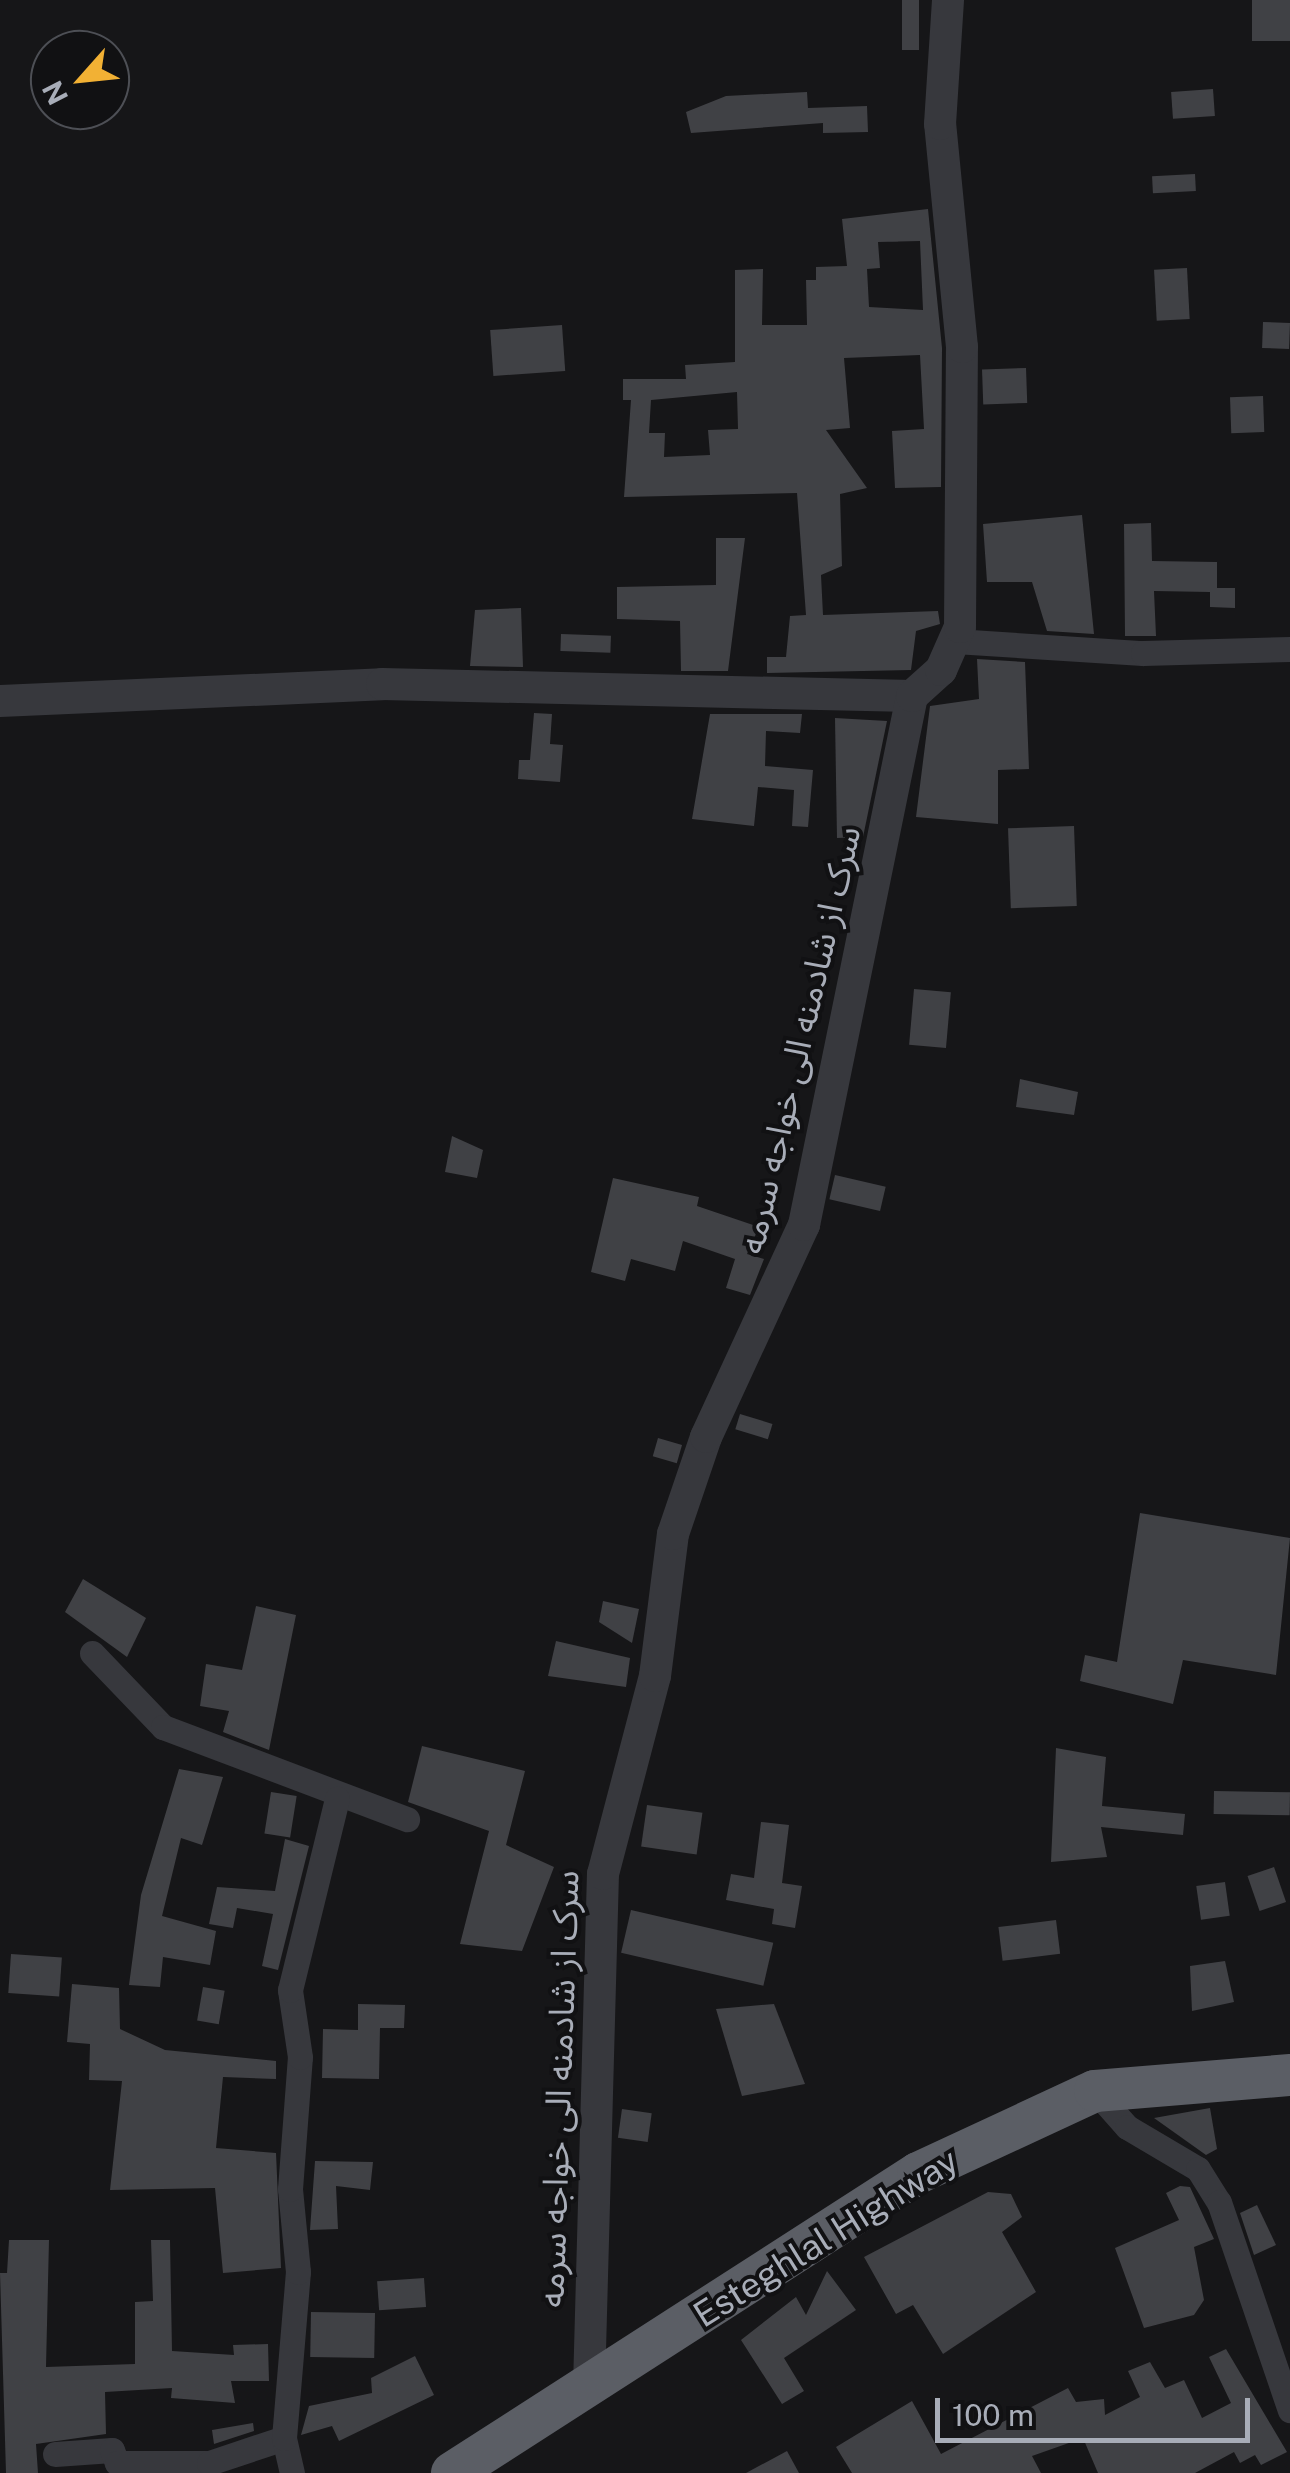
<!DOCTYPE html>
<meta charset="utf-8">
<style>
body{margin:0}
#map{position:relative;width:1290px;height:2473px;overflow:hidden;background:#161618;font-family:"Public Sans","Noto Sans Arabic",sans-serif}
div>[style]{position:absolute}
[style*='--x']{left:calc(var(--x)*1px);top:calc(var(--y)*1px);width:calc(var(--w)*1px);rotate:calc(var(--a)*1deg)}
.building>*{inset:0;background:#404145;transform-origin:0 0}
.minor>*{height:25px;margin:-12.5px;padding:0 12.5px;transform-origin:12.5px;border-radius:12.5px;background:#37383d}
.tertiary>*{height:32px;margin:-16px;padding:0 16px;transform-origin:16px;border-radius:16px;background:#37383d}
.trunk>*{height:42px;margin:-21px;padding:0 21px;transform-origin:21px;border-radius:21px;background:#5b5e65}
span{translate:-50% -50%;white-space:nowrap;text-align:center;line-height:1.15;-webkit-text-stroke:8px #111113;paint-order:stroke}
.street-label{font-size:35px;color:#a8adb8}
.north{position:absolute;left:30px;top:30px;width:100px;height:100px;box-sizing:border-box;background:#111113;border:2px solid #4d4f55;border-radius:50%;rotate:243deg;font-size:28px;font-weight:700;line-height:40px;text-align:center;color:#a8adb8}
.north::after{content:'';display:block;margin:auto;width:35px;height:45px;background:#f2b134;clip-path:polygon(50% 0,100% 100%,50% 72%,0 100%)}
.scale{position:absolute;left:935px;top:2398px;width:315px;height:45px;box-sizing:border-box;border:5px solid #a8adb8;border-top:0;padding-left:12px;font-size:30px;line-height:35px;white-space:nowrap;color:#a8adb8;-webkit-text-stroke:8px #111113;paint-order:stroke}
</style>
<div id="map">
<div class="building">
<div style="left:902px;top:0;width:17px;height:50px"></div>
<div style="left:1252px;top:0;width:38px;height:41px"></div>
<div style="left:1213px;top:89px;width:27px;height:42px;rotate:86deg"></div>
<div style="clip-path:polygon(807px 92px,808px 108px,867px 106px,868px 132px,823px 133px,823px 123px,691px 133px,686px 112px,726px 96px)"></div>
<div style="left:1195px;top:174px;width:17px;height:43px;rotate:87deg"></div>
<div style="clip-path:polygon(evenodd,928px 209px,942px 348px,941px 487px,895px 488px,892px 431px,924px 429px,920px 355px,844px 358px,850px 428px,826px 430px,867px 488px,840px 494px,842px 566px,821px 575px,823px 615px,938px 611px,940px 624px,916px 631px,911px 670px,767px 673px,767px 657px,786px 657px,790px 616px,806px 615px,797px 493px,624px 497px,631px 400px,623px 400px,623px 379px,686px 379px,685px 365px,735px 362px,735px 270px,763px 269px,762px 325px,807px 325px,806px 280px,816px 280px,816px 267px,847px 266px,842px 219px,928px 209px,920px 241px,923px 310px,869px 307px,867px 269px,880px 268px,878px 242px,920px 241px,928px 209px,737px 392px,738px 429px,708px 430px,710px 455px,664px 457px,665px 433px,649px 433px,651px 400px,737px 392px)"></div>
<div style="left:1187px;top:268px;width:51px;height:33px;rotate:87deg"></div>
<div style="left:1263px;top:322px;width:27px;height:26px;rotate:2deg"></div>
<div style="left:562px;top:325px;width:46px;height:72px;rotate:86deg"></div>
<div style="left:1026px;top:368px;width:35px;height:44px;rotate:88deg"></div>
<div style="left:1263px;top:396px;width:36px;height:33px;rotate:88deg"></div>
<div style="clip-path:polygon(1082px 515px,1094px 634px,1047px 631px,1032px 582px,987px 582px,983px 524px)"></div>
<div style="clip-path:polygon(1151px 523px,1152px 561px,1217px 562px,1217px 588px,1235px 588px,1235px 608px,1210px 607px,1210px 592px,1154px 591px,1156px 636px,1125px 636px,1124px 524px)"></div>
<div style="clip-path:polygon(716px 538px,745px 538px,728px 671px,681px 671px,680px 621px,617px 619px,617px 587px,716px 585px)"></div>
<div style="clip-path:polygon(521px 608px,523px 667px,470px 666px,475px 610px)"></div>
<div style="left:561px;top:634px;width:50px;height:17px;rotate:2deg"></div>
<div style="clip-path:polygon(977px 659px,1025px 662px,1029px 769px,998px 770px,998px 824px,916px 817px,930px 706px,979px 699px)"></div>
<div style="clip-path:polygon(534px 713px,552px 714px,550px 744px,563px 745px,560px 782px,518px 779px,519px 760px,530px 760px)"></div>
<div style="clip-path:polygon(710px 714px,802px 714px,800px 733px,766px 731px,765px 766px,813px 770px,808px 827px,792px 826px,794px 790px,758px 787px,754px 826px,692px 819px)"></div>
<div style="clip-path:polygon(835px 718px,887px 721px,863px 837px,837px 838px)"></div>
<div style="left:1074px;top:826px;width:80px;height:66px;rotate:88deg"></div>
<div style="left:914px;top:989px;width:37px;height:56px;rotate:5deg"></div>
<div style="clip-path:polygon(1020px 1079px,1078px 1092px,1074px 1115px,1016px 1107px)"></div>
<div style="clip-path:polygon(452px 1136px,483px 1150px,477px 1178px,445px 1172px)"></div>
<div style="left:835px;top:1175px;width:52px;height:25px;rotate:13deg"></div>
<div style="clip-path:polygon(613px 1178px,699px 1197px,697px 1206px,759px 1227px,747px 1254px,764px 1259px,750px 1295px,726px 1288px,735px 1259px,683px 1241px,675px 1271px,631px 1259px,625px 1281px,591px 1272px)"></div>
<div style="left:740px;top:1414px;width:34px;height:16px;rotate:17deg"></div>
<div style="left:658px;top:1438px;width:25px;height:19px;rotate:16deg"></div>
<div style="clip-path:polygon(1140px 1513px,1290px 1538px,1276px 1675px,1183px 1660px,1173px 1704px,1080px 1681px,1085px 1655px,1117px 1662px)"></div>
<div style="clip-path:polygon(83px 1579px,146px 1618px,127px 1657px,65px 1612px)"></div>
<div style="clip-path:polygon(603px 1601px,639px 1609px,632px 1643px,599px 1622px)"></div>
<div style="clip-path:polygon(256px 1606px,296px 1615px,269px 1750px,223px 1732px,229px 1711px,200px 1706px,206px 1664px,242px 1670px)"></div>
<div style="clip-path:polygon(556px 1641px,630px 1658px,626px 1687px,548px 1676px)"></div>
<div style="clip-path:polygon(422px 1746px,525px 1771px,506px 1845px,554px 1867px,522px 1951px,460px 1944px,489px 1831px,408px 1802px)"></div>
<div style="clip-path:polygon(1056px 1748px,1106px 1757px,1102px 1806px,1185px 1814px,1183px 1835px,1101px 1827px,1107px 1857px,1051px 1862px)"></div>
<div style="clip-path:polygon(179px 1769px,223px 1777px,202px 1845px,181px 1838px,162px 1916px,216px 1931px,210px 1965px,163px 1957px,160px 1987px,129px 1985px,141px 1895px)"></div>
<div style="left:1214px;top:1791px;width:76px;height:23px;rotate:1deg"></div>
<div style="left:271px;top:1792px;width:26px;height:42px;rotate:9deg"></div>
<div style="left:647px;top:1805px;width:56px;height:42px;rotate:8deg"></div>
<div style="clip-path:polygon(761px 1822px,789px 1825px,782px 1883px,802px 1886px,795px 1928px,772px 1924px,774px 1909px,726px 1900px,731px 1874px,754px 1878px)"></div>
<div style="clip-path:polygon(285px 1839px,309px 1846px,278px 1970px,262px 1966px,273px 1914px,237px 1908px,233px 1928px,209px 1924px,217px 1887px,275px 1891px)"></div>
<div style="left:1274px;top:1867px;width:37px;height:28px;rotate:71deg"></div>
<div style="left:1225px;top:1882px;width:34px;height:29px;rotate:82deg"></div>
<div style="left:631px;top:1910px;width:146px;height:44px;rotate:13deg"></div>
<div style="left:1056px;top:1920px;width:34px;height:58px;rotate:83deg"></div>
<div style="left:11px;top:1954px;width:51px;height:39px;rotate:4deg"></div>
<div style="clip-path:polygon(1225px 1961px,1234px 2002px,1192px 2011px,1190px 1966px)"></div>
<div style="clip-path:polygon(72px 1984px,119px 1988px,120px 2029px,165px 2050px,276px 2061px,276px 2079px,223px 2077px,216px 2148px,276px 2153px,281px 2268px,223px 2273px,215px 2188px,110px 2190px,122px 2081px,89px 2080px,90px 2044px,67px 2042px)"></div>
<div style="left:203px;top:1987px;width:22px;height:34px;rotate:10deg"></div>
<div style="clip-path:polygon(358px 2004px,405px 2005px,404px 2028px,380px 2028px,379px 2079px,322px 2078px,323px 2029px,358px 2030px)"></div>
<div style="clip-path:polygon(774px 2004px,805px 2084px,742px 2096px,716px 2009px)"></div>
<div style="clip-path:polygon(1210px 2108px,1217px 2149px,1206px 2155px,1154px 2118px)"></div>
<div style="left:622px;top:2109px;width:30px;height:29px;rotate:8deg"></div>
<div style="clip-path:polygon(315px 2161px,373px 2162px,370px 2190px,336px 2186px,338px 2229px,310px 2230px)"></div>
<div style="clip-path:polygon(1180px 2186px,1190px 2187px,1214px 2239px,1194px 2247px,1204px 2300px,1194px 2315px,1144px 2328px,1115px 2248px,1179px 2220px,1166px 2193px)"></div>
<div style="clip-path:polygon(988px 2192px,1011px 2194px,1022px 2217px,1002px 2232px,1036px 2292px,943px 2354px,913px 2305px,896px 2314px,864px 2257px)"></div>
<div style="clip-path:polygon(1257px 2205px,1276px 2245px,1254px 2255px,1240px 2213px)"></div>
<div style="clip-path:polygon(9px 2240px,49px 2240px,46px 2367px,135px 2364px,135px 2302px,153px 2301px,151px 2240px,170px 2240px,172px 2351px,234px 2355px,233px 2345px,268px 2344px,269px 2381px,231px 2381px,235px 2403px,171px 2398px,172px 2388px,105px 2392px,106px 2434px,36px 2444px,38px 2473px,6px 2473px,0 2273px,7px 2273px)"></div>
<div style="clip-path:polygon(827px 2271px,856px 2310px,784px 2358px,804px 2391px,782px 2404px,741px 2340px,796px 2297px,806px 2315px)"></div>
<div style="left:424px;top:2278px;width:29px;height:47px;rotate:86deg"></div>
<div style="left:311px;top:2312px;width:64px;height:45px;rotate:1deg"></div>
<div style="clip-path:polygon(1226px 2349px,1287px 2452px,1261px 2465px,1255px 2455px,1240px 2463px,1234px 2452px,1195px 2473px,1098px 2473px,1083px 2438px,1032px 2456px,1041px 2473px,852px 2473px,836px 2447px,912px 2401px,941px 2454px,1068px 2388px,1076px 2402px,1104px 2399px,1105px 2415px,1140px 2397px,1128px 2371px,1150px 2362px,1165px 2388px,1184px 2380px,1202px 2418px,1231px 2403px,1209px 2357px)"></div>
<div style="clip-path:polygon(415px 2356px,434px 2395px,339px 2441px,332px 2426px,301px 2435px,309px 2406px,372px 2393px,371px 2378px)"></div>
<div style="clip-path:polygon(253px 2423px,254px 2431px,214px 2444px,212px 2430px)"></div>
<div style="clip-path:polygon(787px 2451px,799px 2473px,746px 2473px)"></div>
</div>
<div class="minor">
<div style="--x:955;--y:641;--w:188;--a:3.7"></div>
<div style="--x:1143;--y:653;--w:147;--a:-1.6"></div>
<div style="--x:92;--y:1653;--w:103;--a:46.2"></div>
<div style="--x:163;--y:1727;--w:261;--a:20.7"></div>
<div style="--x:1095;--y:2091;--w:48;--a:48.4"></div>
<div style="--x:1127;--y:2127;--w:82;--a:30.6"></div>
<div style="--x:1198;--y:2169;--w:39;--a:58"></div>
<div style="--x:1219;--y:2202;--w:220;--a:71.2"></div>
<div style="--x:55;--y:2454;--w:57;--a:-4"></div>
<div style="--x:112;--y:2450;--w:14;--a:69"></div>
<div style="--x:117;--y:2463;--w:92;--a:0"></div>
<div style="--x:209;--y:2463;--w:79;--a:-18.4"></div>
<div style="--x:292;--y:2473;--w:36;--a:-103"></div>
<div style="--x:284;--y:2438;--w:167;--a:-85.2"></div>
<div style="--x:298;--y:2272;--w:83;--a:-95.5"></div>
<div style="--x:290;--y:2189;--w:132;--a:-85.7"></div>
<div style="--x:300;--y:2057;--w:68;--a:-98.5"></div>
<div style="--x:290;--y:1990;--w:197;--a:-76.2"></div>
</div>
<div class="tertiary">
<div style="--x:0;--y:701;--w:382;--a:-2.5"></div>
<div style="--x:382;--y:684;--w:530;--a:1.3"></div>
<div style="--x:589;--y:2387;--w:513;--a:-88.44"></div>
<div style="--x:603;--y:1874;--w:205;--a:-75.3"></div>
<div style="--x:655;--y:1676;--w:143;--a:-82.8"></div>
<div style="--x:673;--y:1534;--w:102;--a:-71.2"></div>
<div style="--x:706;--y:1437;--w:234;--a:-65.2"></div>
<div style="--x:804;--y:1225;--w:540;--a:-78.46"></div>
<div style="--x:912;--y:696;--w:39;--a:-42"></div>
<div style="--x:941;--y:670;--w:47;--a:-66.2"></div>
<div style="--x:960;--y:627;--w:280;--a:-89.6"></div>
<div style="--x:962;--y:347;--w:224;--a:-95.6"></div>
<div style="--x:940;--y:124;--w:124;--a:-86.3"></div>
</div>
<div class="trunk">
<div style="--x:452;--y:2473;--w:554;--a:-32.77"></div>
<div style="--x:918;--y:2173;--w:195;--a:-24.9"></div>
<div style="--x:1095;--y:2091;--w:196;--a:-4.7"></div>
</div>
<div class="street-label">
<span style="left:800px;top:1040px;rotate:-77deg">سرک از شادمنه الی خواجه سرمه</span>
<span style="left:559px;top:2089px;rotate:-88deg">سرک از شادمنه الی خواجه سرمه</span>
<span style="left:826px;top:2238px;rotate:-32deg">Esteghlal Highway</span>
</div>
<div class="north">N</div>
<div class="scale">100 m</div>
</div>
